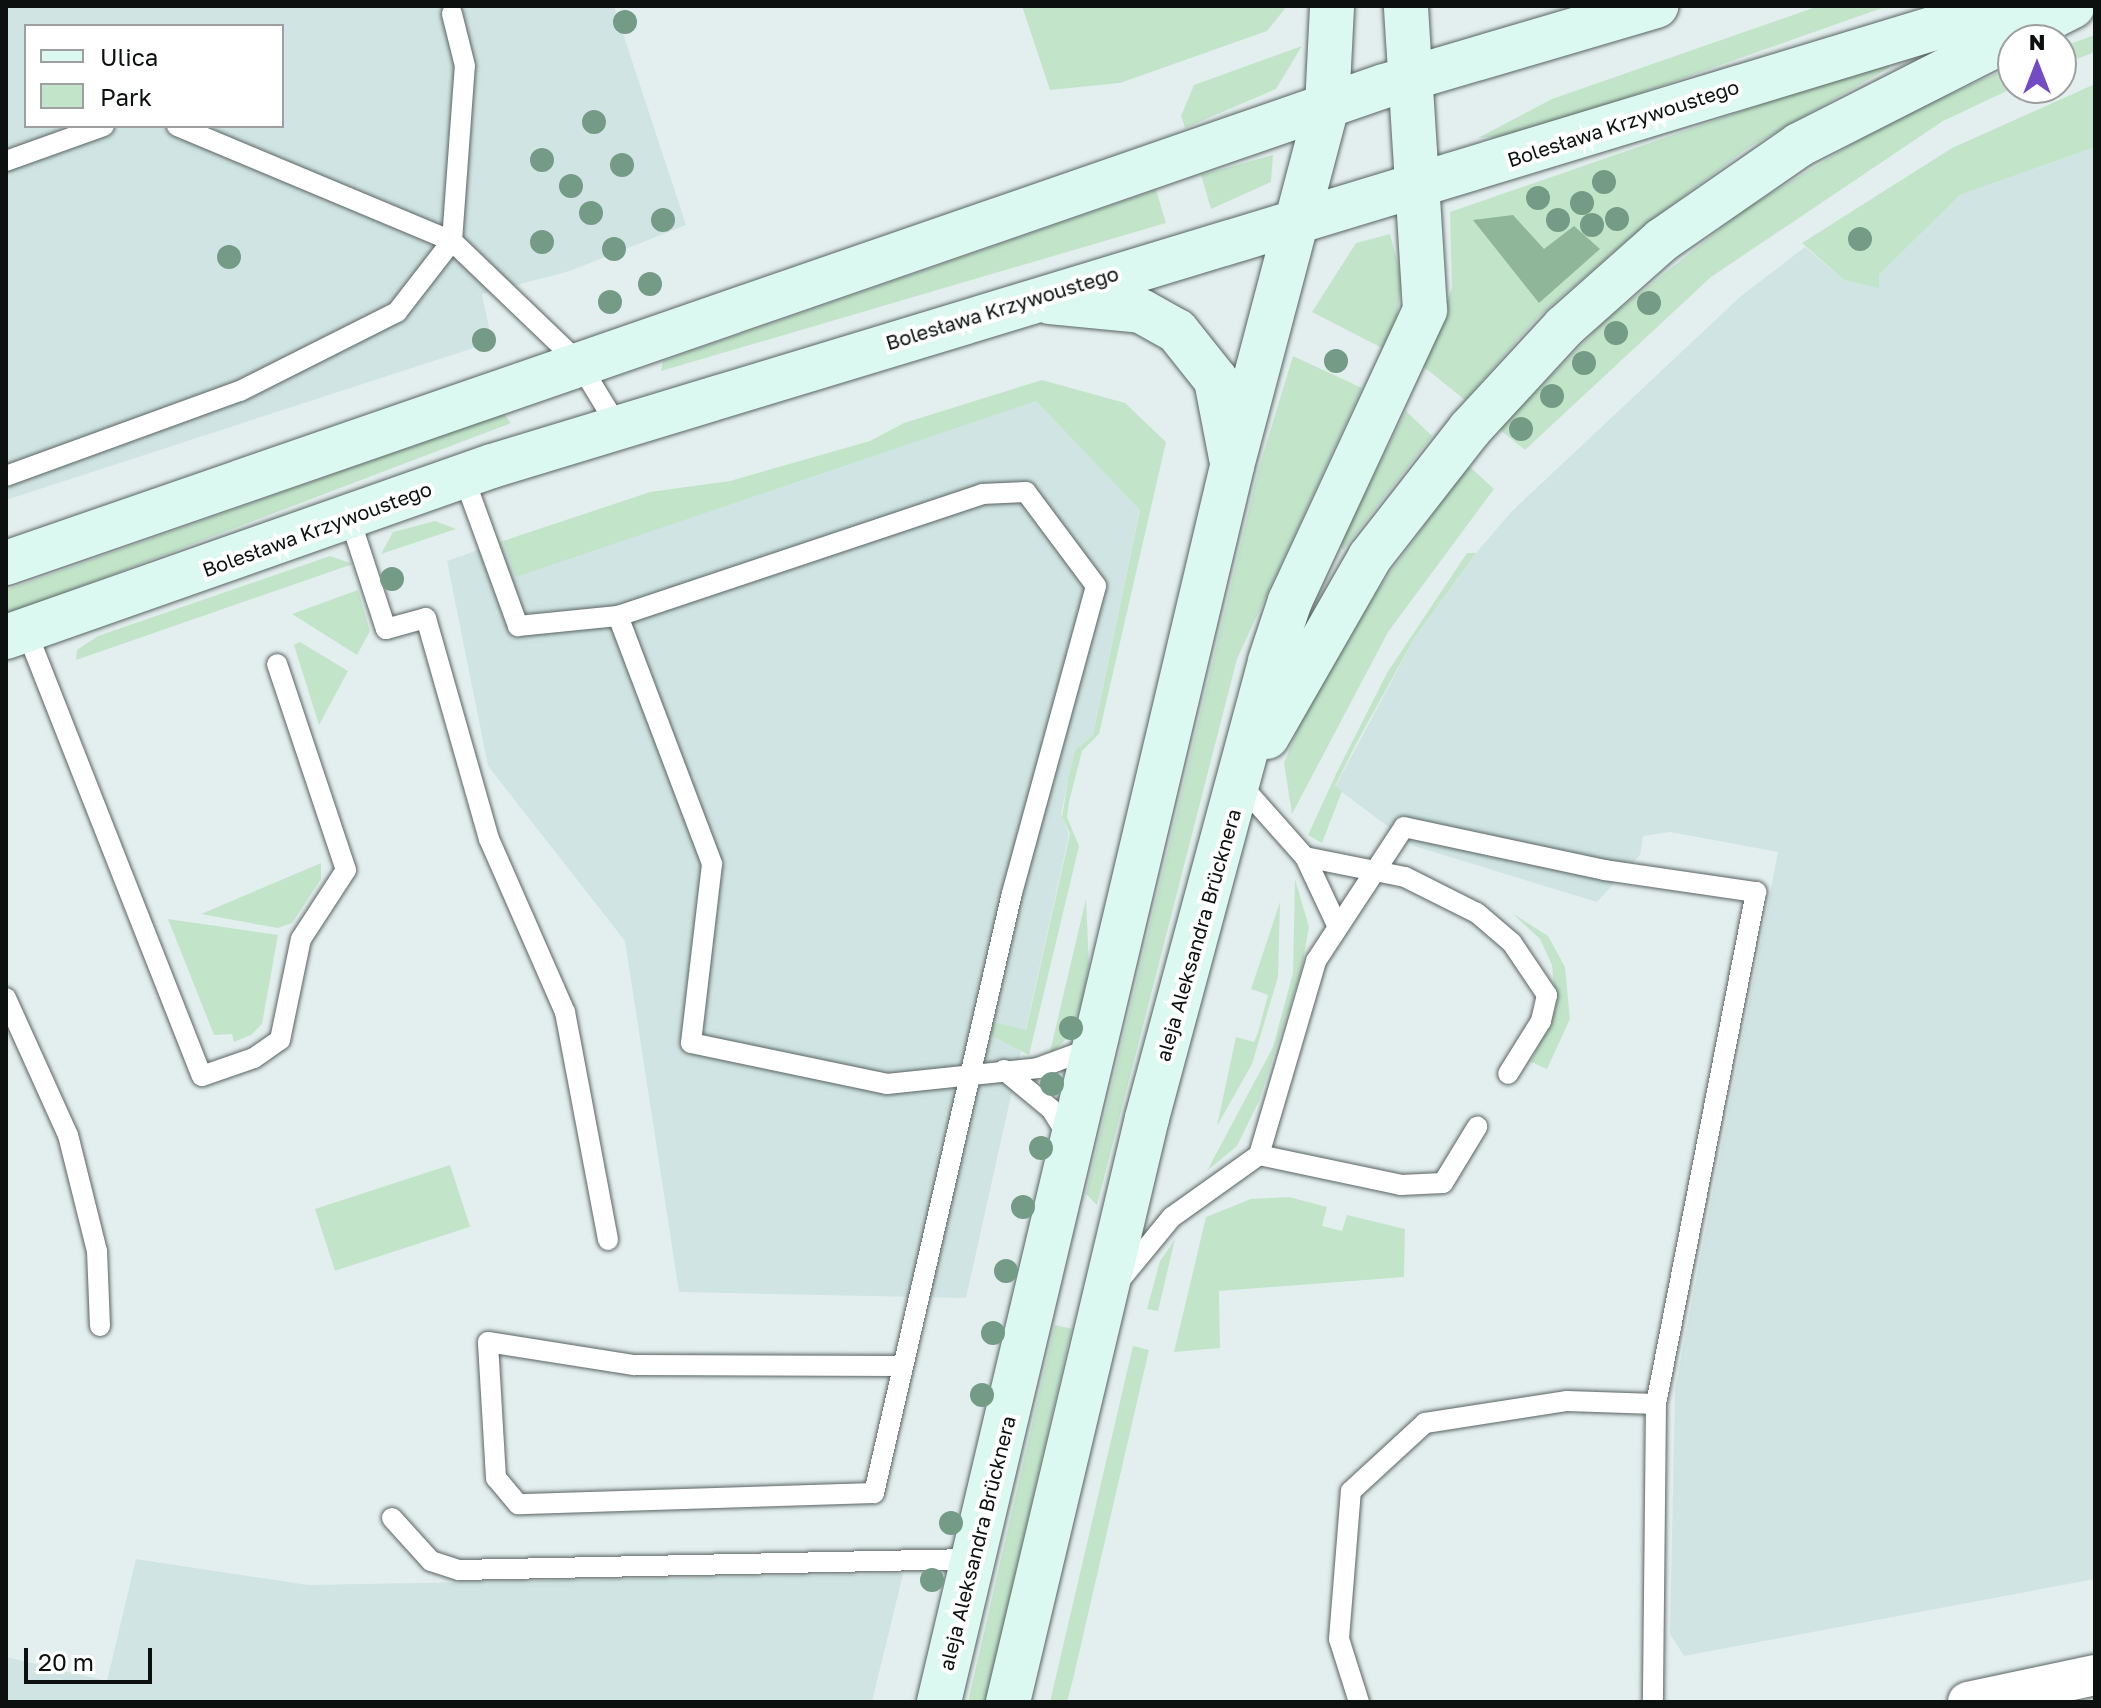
<!DOCTYPE html>
<meta charset="utf-8">
<style>
body{margin:0}
#map{position:relative;width:2101px;height:1708px;overflow:hidden;background:#e3efee;font-family:"Golos Text",sans-serif}
div>[style]{position:absolute}
[style*='--x']{left:calc(var(--x)*1px);top:calc(var(--y)*1px);width:calc(var(--w)*1px);rotate:calc(var(--a)*1deg)}
.built>*{inset:0;background:#d0e5e3}
.green>*{inset:0;background:#c2e5ca;transform-origin:0 0}
.forest>*{inset:0;background:#8fb699}
.roads{filter:drop-shadow(0 0 2px #5a6463) drop-shadow(0 0 2px #5a6463)}
.lane>*{height:20px;margin:-10px;padding:0 10px;transform-origin:10px;border-radius:10px;background:#fff}
.street>*{height:40px;margin:-20px;padding:0 20px;transform-origin:20px;border-radius:20px;background:#fff}
.secondary>*{height:44px;margin:-22px;padding:0 22px;transform-origin:22px;border-radius:22px;background:#dbf9f0}
.trees>*{width:24px;height:24px;margin:-12px;border-radius:50%;background:#739b85}
span{translate:-50% -50%;white-space:nowrap;text-align:center;line-height:1.15;-webkit-text-stroke:8px #fff;paint-order:stroke}
.street-label{font-size:20px;color:#0c100f}
.frame{position:absolute;inset:0;border:8px solid #0c100f;pointer-events:none}
.legend{position:absolute;left:24px;top:24px;width:260px;height:104px;box-sizing:border-box;background:#fff;border:2px solid #9e9f9f;margin:0;padding:10px 14px;list-style:none;font-size:24px;color:#0c100f}
.legend li{display:flex;align-items:center;gap:16px;height:40px}
.legend b{width:40px;border:2px solid #9e9f9f}
.north{position:absolute;left:1997px;top:24px;width:80px;height:80px;box-sizing:border-box;background:#fff;border:2px solid #9e9f9f;border-radius:50%;rotate:0deg;font-size:22px;font-weight:700;line-height:32px;text-align:center;color:#0c100f}
.north::after{content:'';display:block;margin:auto;width:28px;height:36px;background:#734bc4;clip-path:polygon(50% 0,100% 100%,50% 72%,0 100%)}
.scale{position:absolute;left:24px;top:1648px;width:128px;height:36px;box-sizing:border-box;border:4px solid #0c100f;border-top:0;padding-left:10px;font-size:24px;line-height:28px;white-space:nowrap;color:#0c100f;-webkit-text-stroke:6px #fff;paint-order:stroke}
</style>
<div id="map">
<div class="built">
<div style="clip-path:polygon(evenodd,6px 6px,614px 6px,686px 225px,570px 271px,482px 294px,492px 342px,6px 500px,6px 6px,26px 26px,282px 26px,282px 126px,26px 126px,26px 26px)"></div>
<div style="clip-path:polygon(2095px 147px,2095px 1579px,1684px 1656px,1670px 1634px,1675px 1389px,1778px 852px,1670px 832px,1643px 836px,1640px 855px,1597px 902px,1414px 846px,1335px 787px,1415px 637px,1476px 553px,1512px 511px,1741px 296px,1805px 247px,1844px 280px,1879px 275px,1960px 195px)"></div>
<div style="clip-path:polygon(1035px 400px,1140px 509px,1093px 735px,1075px 750px,1061px 814px,1069px 835px,966px 1298px,679px 1292px,625px 941px,488px 766px,447px 561px,503px 541px,517px 576px)"></div>
<div style="clip-path:polygon(136px 1559px,308px 1585px,903px 1574px,872px 1702px,6px 1702px,6px 1657px,107px 1681px)"></div>
</div>
<div class="green">
<div style="clip-path:polygon(1022px 6px,1287px 6px,1267px 31px,1120px 83px,1050px 90px)"></div>
<div style="clip-path:polygon(1819px 6px,1888px 6px,1521px 135px,1478px 138px,1552px 99px)"></div>
<div style="clip-path:polygon(2095px 35px,2095px 52px,2061px 65px,2061px 47px)"></div>
<div style="clip-path:polygon(1302px 46px,1276px 89px,1185px 128px,1181px 116px,1194px 85px)"></div>
<div style="clip-path:polygon(1890px 60px,1889px 68px,1748px 148px,1645px 225px,1537px 318px,1465px 400px,1424px 367px,1452px 288px,1450px 212px)"></div>
<div style="clip-path:polygon(2013px 66px,2013px 88px,1943px 121px,1711px 277px,1525px 450px,1499px 429px,1606px 320px,1744px 210px,1888px 122px)"></div>
<div style="clip-path:polygon(2095px 84px,2095px 147px,1960px 195px,1879px 275px,1879px 288px,1844px 280px,1802px 243px,1952px 148px)"></div>
<div style="clip-path:polygon(1273px 155px,1271px 182px,1211px 209px,1201px 175px)"></div>
<div style="clip-path:polygon(1156px 190px,1166px 223px,661px 371px,663px 361px)"></div>
<div style="clip-path:polygon(1390px 234px,1402px 279px,1397px 316px,1382px 348px,1312px 312px,1356px 243px)"></div>
<div style="clip-path:polygon(1293px 356px,1362px 388px,1237px 659px,1097px 1205px,1086px 1194px,1258px 471px)"></div>
<div style="clip-path:polygon(1042px 380px,1125px 403px,1166px 442px,1099px 734px,1082px 751px,1069px 802px,1067px 817px,1079px 846px,1029px 1055px,988px 1034px,992px 1022px,1026px 1030px,1070px 834px,1062px 817px,1069px 776px,1075px 750px,1093px 735px,1140px 510px,1036px 401px,516px 577px,503px 541px,650px 492px,730px 481px,870px 441px,904px 423px)"></div>
<div style="clip-path:polygon(1406px 411px,1432px 436px,1343px 550px,1340px 543px)"></div>
<div style="clip-path:polygon(504px 414px,511px 423px,6px 615px,6px 590px)"></div>
<div style="clip-path:polygon(1468px 465px,1494px 489px,1388px 632px,1292px 814px,1284px 763px,1303px 717px,1377px 591px)"></div>
<div style="clip-path:polygon(435px 521px,456px 529px,381px 554px,393px 532px)"></div>
<div style="clip-path:polygon(1467px 553px,1476px 553px,1415px 637px,1357px 742px,1335px 786px,1342px 791px,1322px 843px,1308px 835px,1337px 772px,1387px 673px)"></div>
<div style="clip-path:polygon(330px 556px,353px 564px,76px 660px,77px 650px,98px 636px)"></div>
<div style="clip-path:polygon(358px 590px,370px 631px,357px 655px,292px 614px)"></div>
<div style="clip-path:polygon(300px 642px,348px 671px,319px 725px,294px 645px)"></div>
<div style="clip-path:polygon(321px 863px,321px 879px,292px 923px,278px 928px,201px 914px)"></div>
<div style="clip-path:polygon(1295px 879px,1309px 927px,1301px 972px,1259px 1101px,1237px 1146px,1207px 1171px,1273px 1047px,1293px 973px)"></div>
<div style="clip-path:polygon(1086px 899px,1089px 965px,1082px 1001px,1070px 1035px,1049px 1056px)"></div>
<div style="clip-path:polygon(1280px 902px,1278px 977px,1252px 1064px,1217px 1126px,1236px 1037px,1254px 1042px,1258px 1032px,1268px 995px,1251px 989px)"></div>
<div style="clip-path:polygon(1512px 913px,1548px 936px,1565px 967px,1570px 1019px,1547px 1069px,1531px 1062px,1556px 1008px,1552px 965px,1540px 939px)"></div>
<div style="clip-path:polygon(168px 919px,278px 935px,262px 1024px,251px 1035px,234px 1042px,232px 1034px,214px 1035px)"></div>
<div style="left:450px;top:1165px;width:65px;height:142px;rotate:72deg"></div>
<div style="clip-path:polygon(1289px 1197px,1327px 1207px,1322px 1226px,1342px 1231px,1347px 1215px,1405px 1229px,1404px 1277px,1219px 1291px,1220px 1348px,1174px 1352px,1206px 1217px,1251px 1199px)"></div>
<div style="clip-path:polygon(1175px 1239px,1158px 1311px,1147px 1309px,1160px 1261px)"></div>
<div style="left:1055px;top:1325px;width:17px;height:388px;rotate:13deg"></div>
<div style="clip-path:polygon(1133px 1346px,1149px 1350px,1074px 1675px,1067px 1702px,1050px 1702px)"></div>
</div>
<div class="forest">
<div style="clip-path:polygon(1513px 215px,1544px 249px,1574px 226px,1600px 249px,1539px 303px,1473px 220px)"></div>
</div>
<div class="roads">
<div class="lane">
<div style="--x:177;--y:126;--w:298;--a:22.7"></div>
<div style="--x:452;--y:241;--w:176;--a:43.8"></div>
<div style="--x:579;--y:363;--w:75;--a:58.6"></div>
<div style="--x:6;--y:161;--w:104;--a:-19.7"></div>
<div style="--x:463;--y:475;--w:161;--a:70"></div>
<div style="--x:518;--y:626;--w:100;--a:-5.7"></div>
<div style="--x:618;--y:616;--w:384;--a:-18.5"></div>
<div style="--x:982;--y:494;--w:44;--a:-2.6"></div>
<div style="--x:1026;--y:492;--w:117;--a:53.3"></div>
<div style="--x:1096;--y:586;--w:318;--a:105.3"></div>
<div style="--x:1012;--y:893;--w:616;--a:102.95"></div>
<div style="--x:874;--y:1493;--w:356;--a:178.2"></div>
<div style="--x:518;--y:1504;--w:34;--a:-130"></div>
<div style="--x:496;--y:1478;--w:136;--a:-93.4"></div>
<div style="--x:488;--y:1342;--w:148;--a:9"></div>
<div style="--x:634;--y:1365;--w:265;--a:0.2"></div>
<div style="--x:6;--y:476;--w:249;--a:-20"></div>
<div style="--x:240;--y:391;--w:176;--a:-26.7"></div>
<div style="--x:397;--y:312;--w:90;--a:-52.2"></div>
<div style="--x:452;--y:241;--w:175;--a:-85.8"></div>
<div style="--x:465;--y:66;--w:54;--a:-104"></div>
<div style="--x:348;--y:513;--w:122;--a:71.9"></div>
<div style="--x:386;--y:629;--w:41;--a:-15.4"></div>
<div style="--x:426;--y:618;--w:230;--a:74.1"></div>
<div style="--x:489;--y:839;--w:189;--a:66.3"></div>
<div style="--x:565;--y:1012;--w:232;--a:79.3"></div>
<div style="--x:618;--y:616;--w:265;--a:69.2"></div>
<div style="--x:712;--y:864;--w:180;--a:96.7"></div>
<div style="--x:691;--y:1043;--w:200;--a:11.8"></div>
<div style="--x:887;--y:1084;--w:152;--a:-6"></div>
<div style="--x:1038;--y:1068;--w:58;--a:-20.3"></div>
<div style="--x:26;--y:630;--w:479;--a:68.5"></div>
<div style="--x:202;--y:1076;--w:55;--a:-19.1"></div>
<div style="--x:254;--y:1058;--w:32;--a:-35"></div>
<div style="--x:280;--y:1040;--w:103;--a:-78.3"></div>
<div style="--x:301;--y:939;--w:82;--a:-56.9"></div>
<div style="--x:346;--y:870;--w:217;--a:-108.5"></div>
<div style="--x:1241;--y:785;--w:96;--a:48.4"></div>
<div style="--x:1305;--y:857;--w:73;--a:64.8"></div>
<div style="--x:1305;--y:857;--w:102;--a:11.3"></div>
<div style="--x:1405;--y:877;--w:80;--a:26.6"></div>
<div style="--x:1477;--y:913;--w:46;--a:40.6"></div>
<div style="--x:1512;--y:943;--w:63;--a:56.1"></div>
<div style="--x:1547;--y:995;--w:27;--a:103"></div>
<div style="--x:1541;--y:1021;--w:62;--a:121.9"></div>
<div style="--x:6;--y:998;--w:150;--a:65.7"></div>
<div style="--x:68;--y:1135;--w:120;--a:76"></div>
<div style="--x:97;--y:1251;--w:75;--a:87.7"></div>
<div style="--x:1004;--y:1070;--w:61;--a:39.7"></div>
<div style="--x:1051;--y:1109;--w:36;--a:58"></div>
<div style="--x:1259;--y:1155;--w:145;--a:11.9"></div>
<div style="--x:1401;--y:1185;--w:42;--a:-2.7"></div>
<div style="--x:1443;--y:1183;--w:66;--a:-58.7"></div>
<div style="--x:1120;--y:1280;--w:82;--a:-50.5"></div>
<div style="--x:1172;--y:1217;--w:107;--a:-35.5"></div>
<div style="--x:1259;--y:1155;--w:202;--a:-73.6"></div>
<div style="--x:1316;--y:961;--w:160;--a:-56.7"></div>
<div style="--x:1404;--y:827;--w:206;--a:12.1"></div>
<div style="--x:1605;--y:870;--w:153;--a:8.3"></div>
<div style="--x:1756;--y:892;--w:522;--a:101.05"></div>
<div style="--x:392;--y:1518;--w:58;--a:47.8"></div>
<div style="--x:431;--y:1561;--w:29;--a:18"></div>
<div style="--x:459;--y:1570;--w:514;--a:-1.23"></div>
<div style="--x:1359;--y:1702;--w:66;--a:-107.6"></div>
<div style="--x:1339;--y:1639;--w:148;--a:-85.4"></div>
<div style="--x:1351;--y:1491;--w:100;--a:-42.6"></div>
<div style="--x:1425;--y:1423;--w:144;--a:-8.8"></div>
<div style="--x:1567;--y:1401;--w:89;--a:1.9"></div>
<div style="--x:1656;--y:1404;--w:298;--a:90.6"></div>
</div>
<div class="street">
<div style="--x:1968;--y:1702;--w:130;--a:-12"></div>
</div>
<div class="secondary">
<div style="--x:1050;--y:302;--w:91;--a:5.6"></div>
<div style="--x:1141;--y:311;--w:41;--a:29.1"></div>
<div style="--x:1177;--y:331;--w:63;--a:51.5"></div>
<div style="--x:1216;--y:380;--w:79;--a:79.1"></div>
<div style="--x:6;--y:563;--w:1458;--a:-19.09"></div>
<div style="--x:1384;--y:86;--w:284;--a:-16.4"></div>
<div style="--x:6;--y:637;--w:515;--a:-19.38"></div>
<div style="--x:492;--y:466;--w:1583;--a:-16.89"></div>
<div style="--x:1267;--y:737;--w:207;--a:-60.2"></div>
<div style="--x:1370;--y:557;--w:162;--a:-52"></div>
<div style="--x:1470;--y:429;--w:139;--a:-47.3"></div>
<div style="--x:1564;--y:327;--w:131;--a:-41.6"></div>
<div style="--x:1662;--y:240;--w:167;--a:-34.7"></div>
<div style="--x:1799;--y:145;--w:307;--a:-26.9"></div>
<div style="--x:939;--y:1702;--w:1270;--a:-76.66"></div>
<div style="--x:1232;--y:466;--w:372;--a:-75.2"></div>
<div style="--x:1327;--y:106;--w:100;--a:-87.1"></div>
<div style="--x:1008;--y:1702;--w:600;--a:-76.61"></div>
<div style="--x:1147;--y:1118;--w:473;--a:-74.9"></div>
<div style="--x:1270;--y:661;--w:63;--a:-71.6"></div>
<div style="--x:1290;--y:601;--w:321;--a:-65.1"></div>
<div style="--x:1425;--y:310;--w:305;--a:-93.6"></div>
</div>
</div>
<div class="trees">
<div style="left:625px;top:22px"></div>
<div style="left:594px;top:122px"></div>
<div style="left:542px;top:160px"></div>
<div style="left:622px;top:165px"></div>
<div style="left:1604px;top:182px"></div>
<div style="left:571px;top:186px"></div>
<div style="left:1538px;top:198px"></div>
<div style="left:1582px;top:203px"></div>
<div style="left:591px;top:213px"></div>
<div style="left:1617px;top:219px"></div>
<div style="left:663px;top:220px"></div>
<div style="left:1558px;top:220px"></div>
<div style="left:1592px;top:225px"></div>
<div style="left:1860px;top:239px"></div>
<div style="left:542px;top:242px"></div>
<div style="left:614px;top:249px"></div>
<div style="left:229px;top:257px"></div>
<div style="left:650px;top:284px"></div>
<div style="left:610px;top:302px"></div>
<div style="left:1649px;top:303px"></div>
<div style="left:1616px;top:333px"></div>
<div style="left:484px;top:340px"></div>
<div style="left:1336px;top:361px"></div>
<div style="left:1584px;top:363px"></div>
<div style="left:1552px;top:396px"></div>
<div style="left:1521px;top:429px"></div>
<div style="left:392px;top:579px"></div>
<div style="left:1071px;top:1028px"></div>
<div style="left:1052px;top:1084px"></div>
<div style="left:1041px;top:1148px"></div>
<div style="left:1023px;top:1207px"></div>
<div style="left:1006px;top:1271px"></div>
<div style="left:993px;top:1333px"></div>
<div style="left:982px;top:1395px"></div>
<div style="left:951px;top:1523px"></div>
<div style="left:932px;top:1580px"></div>
</div>
<div class="street-label">
<span style="left:1623px;top:123px;rotate:-18deg">Bolesława Krzywoustego</span>
<span style="left:1002px;top:308px;rotate:-17deg">Bolesława Krzywoustego</span>
<span style="left:317px;top:529px;rotate:-20deg">Bolesława Krzywoustego</span>
<span style="left:1198px;top:935px;rotate:-74deg">aleja Aleksandra Brücknera</span>
<span style="left:977px;top:1543px;rotate:-76deg">aleja Aleksandra Brücknera</span>
</div>
<div class="frame"></div>
<ul class="legend">
<li><b style="height:10px;background:#dbf9f0"></b>Ulica</li>
<li><b style="height:22px;background:#c2e5ca"></b>Park</li>
</ul>
<div class="north">N</div>
<div class="scale">20 m</div>
</div>
